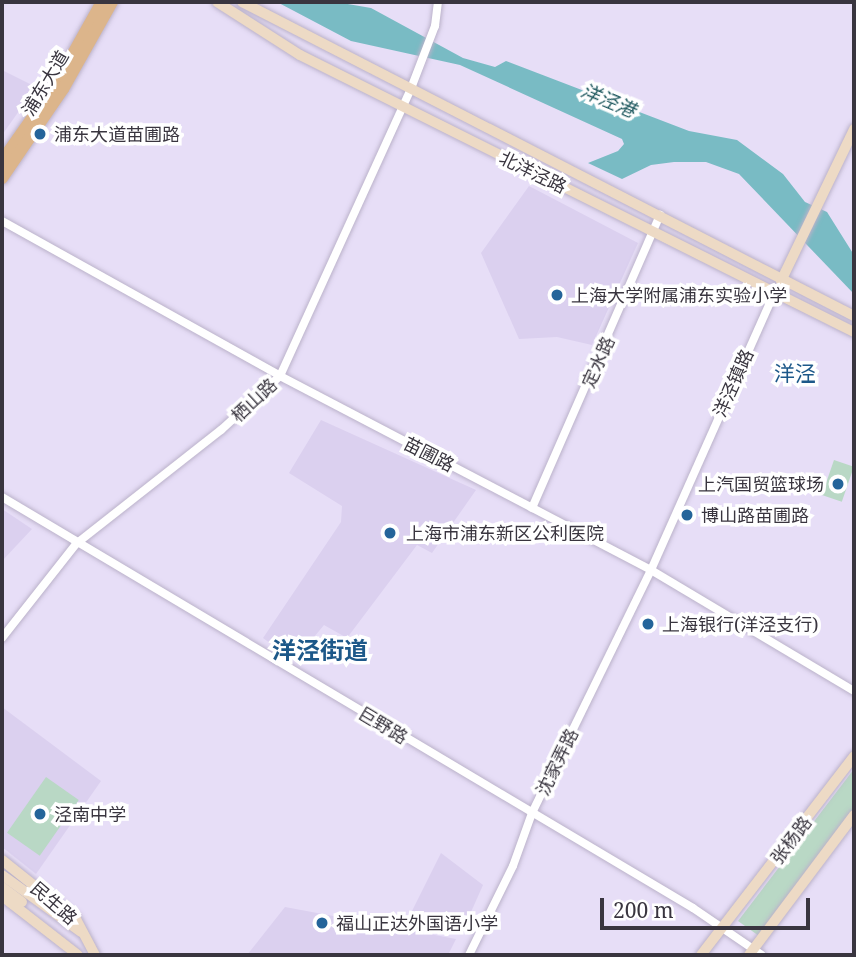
<!DOCTYPE html>
<meta charset="utf-8">
<style>
body{margin:0}
#map{position:relative;width:856px;height:957px;overflow:hidden;background:#e7def7;font-family:"Noto Serif","Noto Sans SC",serif}
div>[style]{position:absolute}
[style*='--x']{left:calc(var(--x)*1px);top:calc(var(--y)*1px);width:calc(var(--w)*1px);rotate:calc(var(--a)*1deg)}
.built>*{inset:0;background:#dbd0ef}
.green>*{inset:0;background:#b9d8c5;transform-origin:0 0}
.water>*{inset:0;background:#79bbc4}
.roads{filter:drop-shadow(0 0 2px #bbb2ca) drop-shadow(0 0 2px #bbb2ca)}
.street>*{height:8px;margin:-4px;padding:0 4px;transform-origin:4px;border-radius:4px;background:#fff}
.secondary>*{height:10px;margin:-5px;padding:0 5px;transform-origin:5px;border-radius:5px;background:#eddac5}
.primary>*{height:12px;margin:-6px;padding:0 6px;transform-origin:6px;border-radius:6px;background:#dcb58b}
.dots>*{width:19px;height:19px;translate:-50% -50%;box-sizing:border-box;border:4px solid #fff;border-radius:50%}
span{translate:-50% -50%;white-space:nowrap;text-align:center;line-height:1.15;-webkit-text-stroke:7px #fff;paint-order:stroke}
.street-label{font-size:18px;color:#39353f}
.poi-label{font-size:18px;color:#39353f}
.left{translate:0 -50%;text-align:left}
.right{translate:-100% -50%;text-align:right}
.water-label{font-size:19px;color:#215a60;font-style:italic}
.quarter-label{font-size:21px;color:#1d5889}
.district-label{font-size:24px;color:#1d5889;font-weight:700}
.frame{position:absolute;inset:0;border:4px solid #39353f;pointer-events:none}
.scale{position:absolute;left:600px;top:898px;width:210px;height:32px;box-sizing:border-box;border:4px solid #39353f;border-top:0;padding-left:9px;font-size:21px;line-height:24px;white-space:nowrap;color:#39353f;-webkit-text-stroke:5px #fff;paint-order:stroke}
</style>
<div id="map">
<div class="built">
<div style="clip-path:polygon(2px 70px,36px 87px,2px 135px)"></div>
<div style="clip-path:polygon(529px 186px,638px 243px,592px 345px,557px 337px,519px 339px,481px 253px)"></div>
<div style="clip-path:polygon(321px 420px,476px 490px,432px 553px,417px 545px,347px 638px,324px 625px,294px 661px,263px 638px,341px 522px,342px 506px,289px 473px)"></div>
<div style="clip-path:polygon(2px 509px,32px 529px,2px 561px)"></div>
<div style="clip-path:polygon(2px 707px,101px 781px,36px 874px,2px 847px)"></div>
<div style="clip-path:polygon(441px 853px,483px 885px,463px 930px,409px 917px)"></div>
<div style="clip-path:polygon(285px 907px,456px 939px,448px 955px,247px 955px)"></div>
</div>
<div class="green">
<div style="left:834px;top:460px;width:21px;height:37px;rotate:19deg"></div>
<div style="clip-path:polygon(854px 769px,854px 812px,759px 936px,738px 921px)"></div>
<div style="left:46px;top:777px;width:40px;height:68px;rotate:35deg"></div>
</div>
<div class="water">
<div style="clip-path:polygon(277px 2px,336px 2px,371px 8px,463px 58px,495px 67px,506px 61px,689px 131px,737px 140px,783px 174px,805px 202px,827px 212px,854px 255px,854px 294px,739px 174px,706px 162px,674px 162px,651px 165px,622px 179px,588px 163px,618px 151px,624px 144px,622px 139px,460px 65px,351px 41px)"></div>
</div>
<div class="roads">
<div class="street">
<div style="--x:2;--y:221;--w:318;--a:29.1"></div>
<div style="--x:280;--y:376;--w:419;--a:27.6"></div>
<div style="--x:651;--y:570;--w:236;--a:30.8"></div>
<div style="--x:2;--y:497;--w:804;--a:30.74"></div>
<div style="--x:693;--y:908;--w:83;--a:34.3"></div>
<div style="--x:532;--y:508;--w:320;--a:-66.4"></div>
<div style="--x:2;--y:638;--w:120;--a:-51.8"></div>
<div style="--x:76;--y:544;--w:184;--a:-38.2"></div>
<div style="--x:221;--y:430;--w:80;--a:-42.5"></div>
<div style="--x:280;--y:376;--w:313;--a:-65.5"></div>
<div style="--x:410;--y:91;--w:70;--a:-69"></div>
<div style="--x:435;--y:26;--w:24;--a:-83"></div>
<div style="--x:469;--y:955;--w:99;--a:-63.7"></div>
<div style="--x:513;--y:866;--w:56;--a:-70.3"></div>
<div style="--x:532;--y:813;--w:271;--a:-63.9"></div>
<div style="--x:651;--y:570;--w:308;--a:-66"></div>
</div>
<div class="secondary">
<div style="--x:217;--y:2;--w:98;--a:32.6"></div>
<div style="--x:300;--y:55;--w:619;--a:26.57"></div>
<div style="--x:242;--y:2;--w:688;--a:27.16"></div>
<div style="--x:781;--y:281;--w:169;--a:-64.3"></div>
<div style="--x:2;--y:860;--w:95;--a:38.6"></div>
<div style="--x:76;--y:919;--w:41;--a:62.2"></div>
<div style="--x:2;--y:875;--w:97;--a:35.8"></div>
<div style="--x:2;--y:887;--w:25;--a:37"></div>
<div style="--x:2;--y:896;--w:96;--a:37.8"></div>
<div style="--x:701;--y:955;--w:251;--a:-52.4"></div>
<div style="--x:749;--y:955;--w:175;--a:-53.1"></div>
</div>
<div class="primary">
<div style="--x:2;--y:161;--w:92;--a:-54.8"></div>
<div style="--x:55;--y:86;--w:96;--a:-60.8"></div>
<div style="--x:2;--y:178;--w:108;--a:-55.6"></div>
<div style="--x:63;--y:89;--w:100;--a:-60.6"></div>
</div>
</div>
<div class="dots">
<div style="left:40px;top:134px;background:#24649a"></div>
<div style="left:557px;top:295px;background:#24649a"></div>
<div style="left:838px;top:484px;background:#24649a"></div>
<div style="left:687px;top:515px;background:#24649a"></div>
<div style="left:390px;top:533px;background:#24649a"></div>
<div style="left:648px;top:624px;background:#24649a"></div>
<div style="left:40px;top:814px;background:#24649a"></div>
<div style="left:322px;top:923px;background:#24649a"></div>
</div>
<div class="street-label">
<span style="left:45px;top:83px;rotate:-59deg">浦东大道</span>
<span style="left:533px;top:172px;rotate:26deg">北洋泾路</span>
<span style="left:598px;top:362px;rotate:-66deg">定水路</span>
<span style="left:733px;top:383px;rotate:-66deg">洋泾镇路</span>
<span style="left:254px;top:400px;rotate:-43deg">栖山路</span>
<span style="left:429px;top:454px;rotate:27deg">苗圃路</span>
<span style="left:383px;top:725px;rotate:31deg">巨野路</span>
<span style="left:557px;top:762px;rotate:-64deg">沈家弄路</span>
<span style="left:791px;top:840px;rotate:-53deg">张杨路</span>
<span style="left:54px;top:903px;rotate:41deg">民生路</span>
</div>
<div class="poi-label">
<span class="left" style="left:54px;top:134px">浦东大道苗圃路</span>
<span class="left" style="left:571px;top:295px">上海大学附属浦东实验小学</span>
<span class="right" style="left:824px;top:484px">上汽国贸篮球场</span>
<span class="left" style="left:701px;top:515px">博山路苗圃路</span>
<span class="left" style="left:406px;top:533px">上海市浦东新区公利医院</span>
<span class="left" style="left:662px;top:624px">上海银行(洋泾支行)</span>
<span class="left" style="left:54px;top:814px">泾南中学</span>
<span class="left" style="left:336px;top:923px">福山正达外国语小学</span>
</div>
<div class="water-label">
<span style="left:608px;top:101px;rotate:23deg">洋泾港</span>
</div>
<div class="quarter-label">
<span style="left:795px;top:373px">洋泾</span>
</div>
<div class="district-label">
<span style="left:320px;top:650px">洋泾街道</span>
</div>
<div class="frame"></div>
<div class="scale">200 m</div>
</div>
